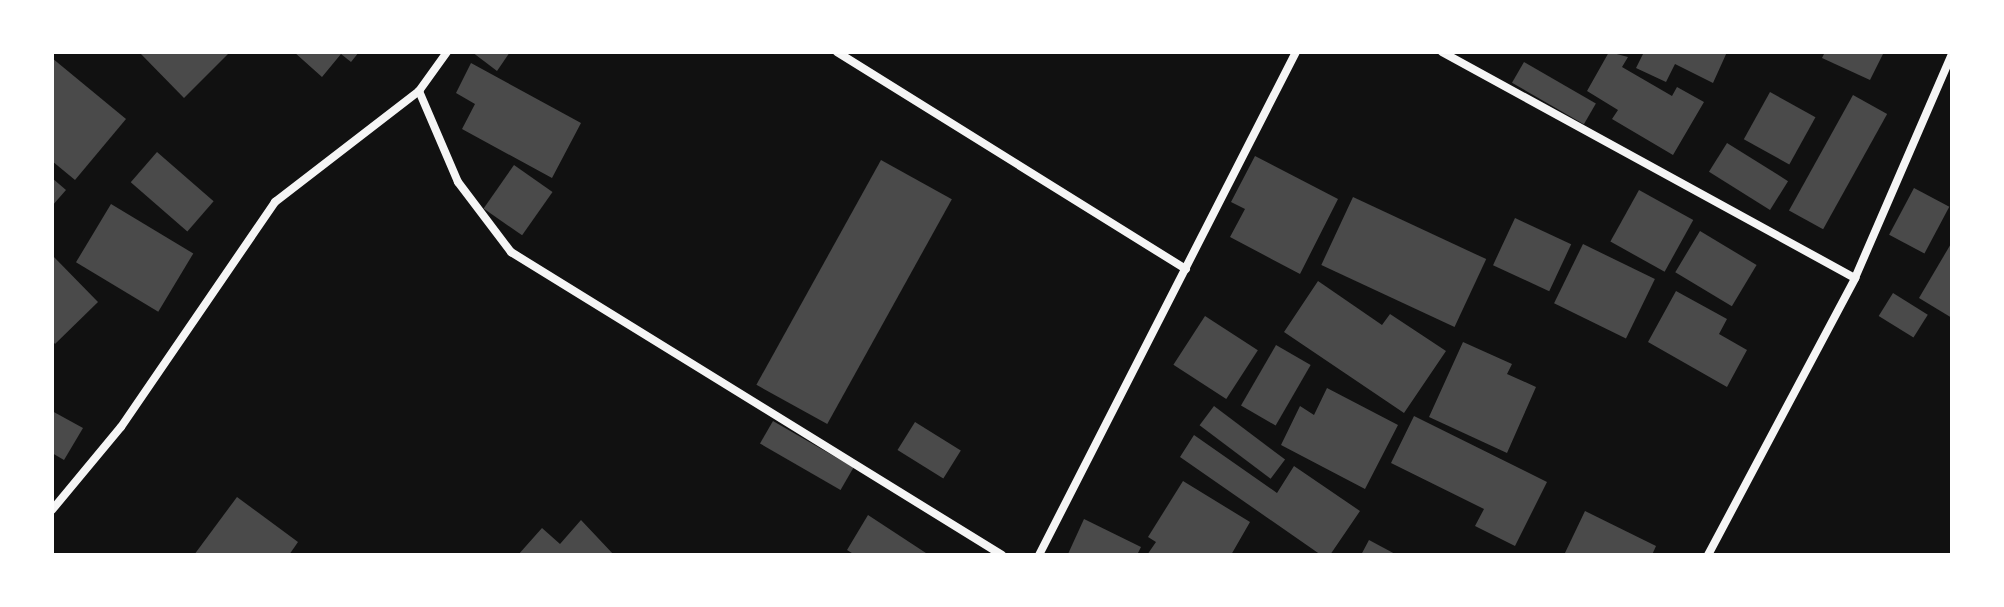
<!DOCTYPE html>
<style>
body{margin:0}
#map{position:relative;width:2004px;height:607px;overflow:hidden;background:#111;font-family:"Fira Sans Condensed",sans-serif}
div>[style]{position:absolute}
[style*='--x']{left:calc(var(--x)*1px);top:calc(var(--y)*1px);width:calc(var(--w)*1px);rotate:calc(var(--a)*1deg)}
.building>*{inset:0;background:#4a4a4a;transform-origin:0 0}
.minor>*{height:8px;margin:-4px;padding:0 4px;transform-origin:4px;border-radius:4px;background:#f5f5f5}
span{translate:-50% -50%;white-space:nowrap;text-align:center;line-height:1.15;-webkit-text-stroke:8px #fff;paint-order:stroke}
.frame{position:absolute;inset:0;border:54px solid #fff;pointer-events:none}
</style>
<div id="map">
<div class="building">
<div style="clip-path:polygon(139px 52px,230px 52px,184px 98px)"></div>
<div style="clip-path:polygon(294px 52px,359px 52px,351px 62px,341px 54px,322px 77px)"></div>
<div style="clip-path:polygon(472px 52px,510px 52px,497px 71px)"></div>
<div style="clip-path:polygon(1609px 52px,1628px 57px,1622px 67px,1672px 96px,1677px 87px,1704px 102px,1673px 155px,1612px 119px,1618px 110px,1587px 91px)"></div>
<div style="clip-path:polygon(1644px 52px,1727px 52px,1713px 83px,1675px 64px,1666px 82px,1636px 68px)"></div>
<div style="clip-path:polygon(1825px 52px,1884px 52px,1870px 80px,1822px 58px)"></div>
<div style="clip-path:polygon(52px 58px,126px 119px,75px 180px,52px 161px)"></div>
<div style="left:1524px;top:62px;width:83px;height:24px;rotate:30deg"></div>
<div style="clip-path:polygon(471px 63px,581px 123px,552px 178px,462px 129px,475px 104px,456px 93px)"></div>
<div style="left:1770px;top:92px;width:52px;height:54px;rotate:29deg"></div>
<div style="left:1853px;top:95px;width:39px;height:132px;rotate:29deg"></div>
<div style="left:1727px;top:143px;width:72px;height:34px;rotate:32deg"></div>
<div style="left:157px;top:152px;width:75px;height:40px;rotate:41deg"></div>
<div style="clip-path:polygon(1255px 156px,1338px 199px,1300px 274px,1230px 237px,1245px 209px,1231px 202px)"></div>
<div style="left:881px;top:160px;width:81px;height:257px;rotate:29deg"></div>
<div style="left:514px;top:165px;width:47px;height:53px;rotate:35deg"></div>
<div style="clip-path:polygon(52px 178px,66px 190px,52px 206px)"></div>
<div style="left:1914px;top:188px;width:40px;height:53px;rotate:28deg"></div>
<div style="left:1639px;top:190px;width:62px;height:59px;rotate:29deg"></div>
<div style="left:1353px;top:197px;width:147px;height:75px;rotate:25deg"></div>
<div style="left:111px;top:204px;width:96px;height:68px;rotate:31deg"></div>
<div style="left:1515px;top:218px;width:62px;height:52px;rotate:25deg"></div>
<div style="left:1700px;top:231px;width:66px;height:48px;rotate:31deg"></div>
<div style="clip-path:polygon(1952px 242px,1952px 318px,1919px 298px)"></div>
<div style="left:1583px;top:244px;width:80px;height:66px;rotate:26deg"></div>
<div style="clip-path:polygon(52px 255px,98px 302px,55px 344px,52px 340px)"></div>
<div style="clip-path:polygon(1318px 281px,1382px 325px,1390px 314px,1446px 351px,1404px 413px,1284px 332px)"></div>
<div style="clip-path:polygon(1676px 291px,1727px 319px,1719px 334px,1747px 350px,1727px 387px,1648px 342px)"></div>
<div style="left:1893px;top:293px;width:41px;height:27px;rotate:32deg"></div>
<div style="left:1205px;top:316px;width:63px;height:58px;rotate:33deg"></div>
<div style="clip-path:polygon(1463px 342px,1512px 364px,1507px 374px,1536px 387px,1507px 453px,1429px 417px)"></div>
<div style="left:1276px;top:345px;width:40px;height:70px;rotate:30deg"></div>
<div style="clip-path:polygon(1327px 388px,1398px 425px,1365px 489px,1281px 445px,1300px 406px,1314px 415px)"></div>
<div style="left:1214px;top:406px;width:89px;height:24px;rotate:37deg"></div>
<div style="clip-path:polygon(52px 411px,83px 428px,64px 460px,52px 453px)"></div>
<div style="clip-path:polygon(1414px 416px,1547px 482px,1515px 546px,1475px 526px,1484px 509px,1391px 463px)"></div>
<div style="left:773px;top:421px;width:93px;height:26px;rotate:30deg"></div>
<div style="left:915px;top:422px;width:54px;height:33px;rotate:32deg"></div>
<div style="clip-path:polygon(1194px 435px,1277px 493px,1294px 466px,1360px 511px,1330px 555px,1321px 555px,1180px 457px)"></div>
<div style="clip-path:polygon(1183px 481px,1250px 522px,1231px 555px,1147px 555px,1156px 542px,1148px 537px)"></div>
<div style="clip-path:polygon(237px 497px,298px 542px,289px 555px,194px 555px)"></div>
<div style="clip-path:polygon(1585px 511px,1656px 546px,1652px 555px,1564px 555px)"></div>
<div style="clip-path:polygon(868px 515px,929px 555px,855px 555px,847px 550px)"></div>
<div style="clip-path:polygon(1084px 519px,1141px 547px,1137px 555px,1068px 554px)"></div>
<div style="clip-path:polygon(581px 520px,614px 555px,518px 555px,542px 528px,560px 544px)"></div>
<div style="clip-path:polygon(1369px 540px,1397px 555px,1361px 555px)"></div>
</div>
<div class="minor">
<div style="--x:837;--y:52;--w:411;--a:31.9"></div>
<div style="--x:1442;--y:52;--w:471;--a:28.7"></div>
<div style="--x:419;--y:91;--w:99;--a:66.8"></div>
<div style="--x:458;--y:182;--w:88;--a:52.9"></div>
<div style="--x:511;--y:252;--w:577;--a:31.68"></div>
<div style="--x:52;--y:510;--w:108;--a:-50.3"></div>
<div style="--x:121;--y:427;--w:273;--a:-55.6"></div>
<div style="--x:275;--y:202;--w:182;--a:-37.6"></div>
<div style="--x:419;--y:91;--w:48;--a:-54.3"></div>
<div style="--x:1039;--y:555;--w:565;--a:-62.94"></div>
<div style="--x:1708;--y:555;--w:314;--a:-62"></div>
<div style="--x:1855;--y:278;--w:244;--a:-66.6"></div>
</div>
<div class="frame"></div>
</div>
